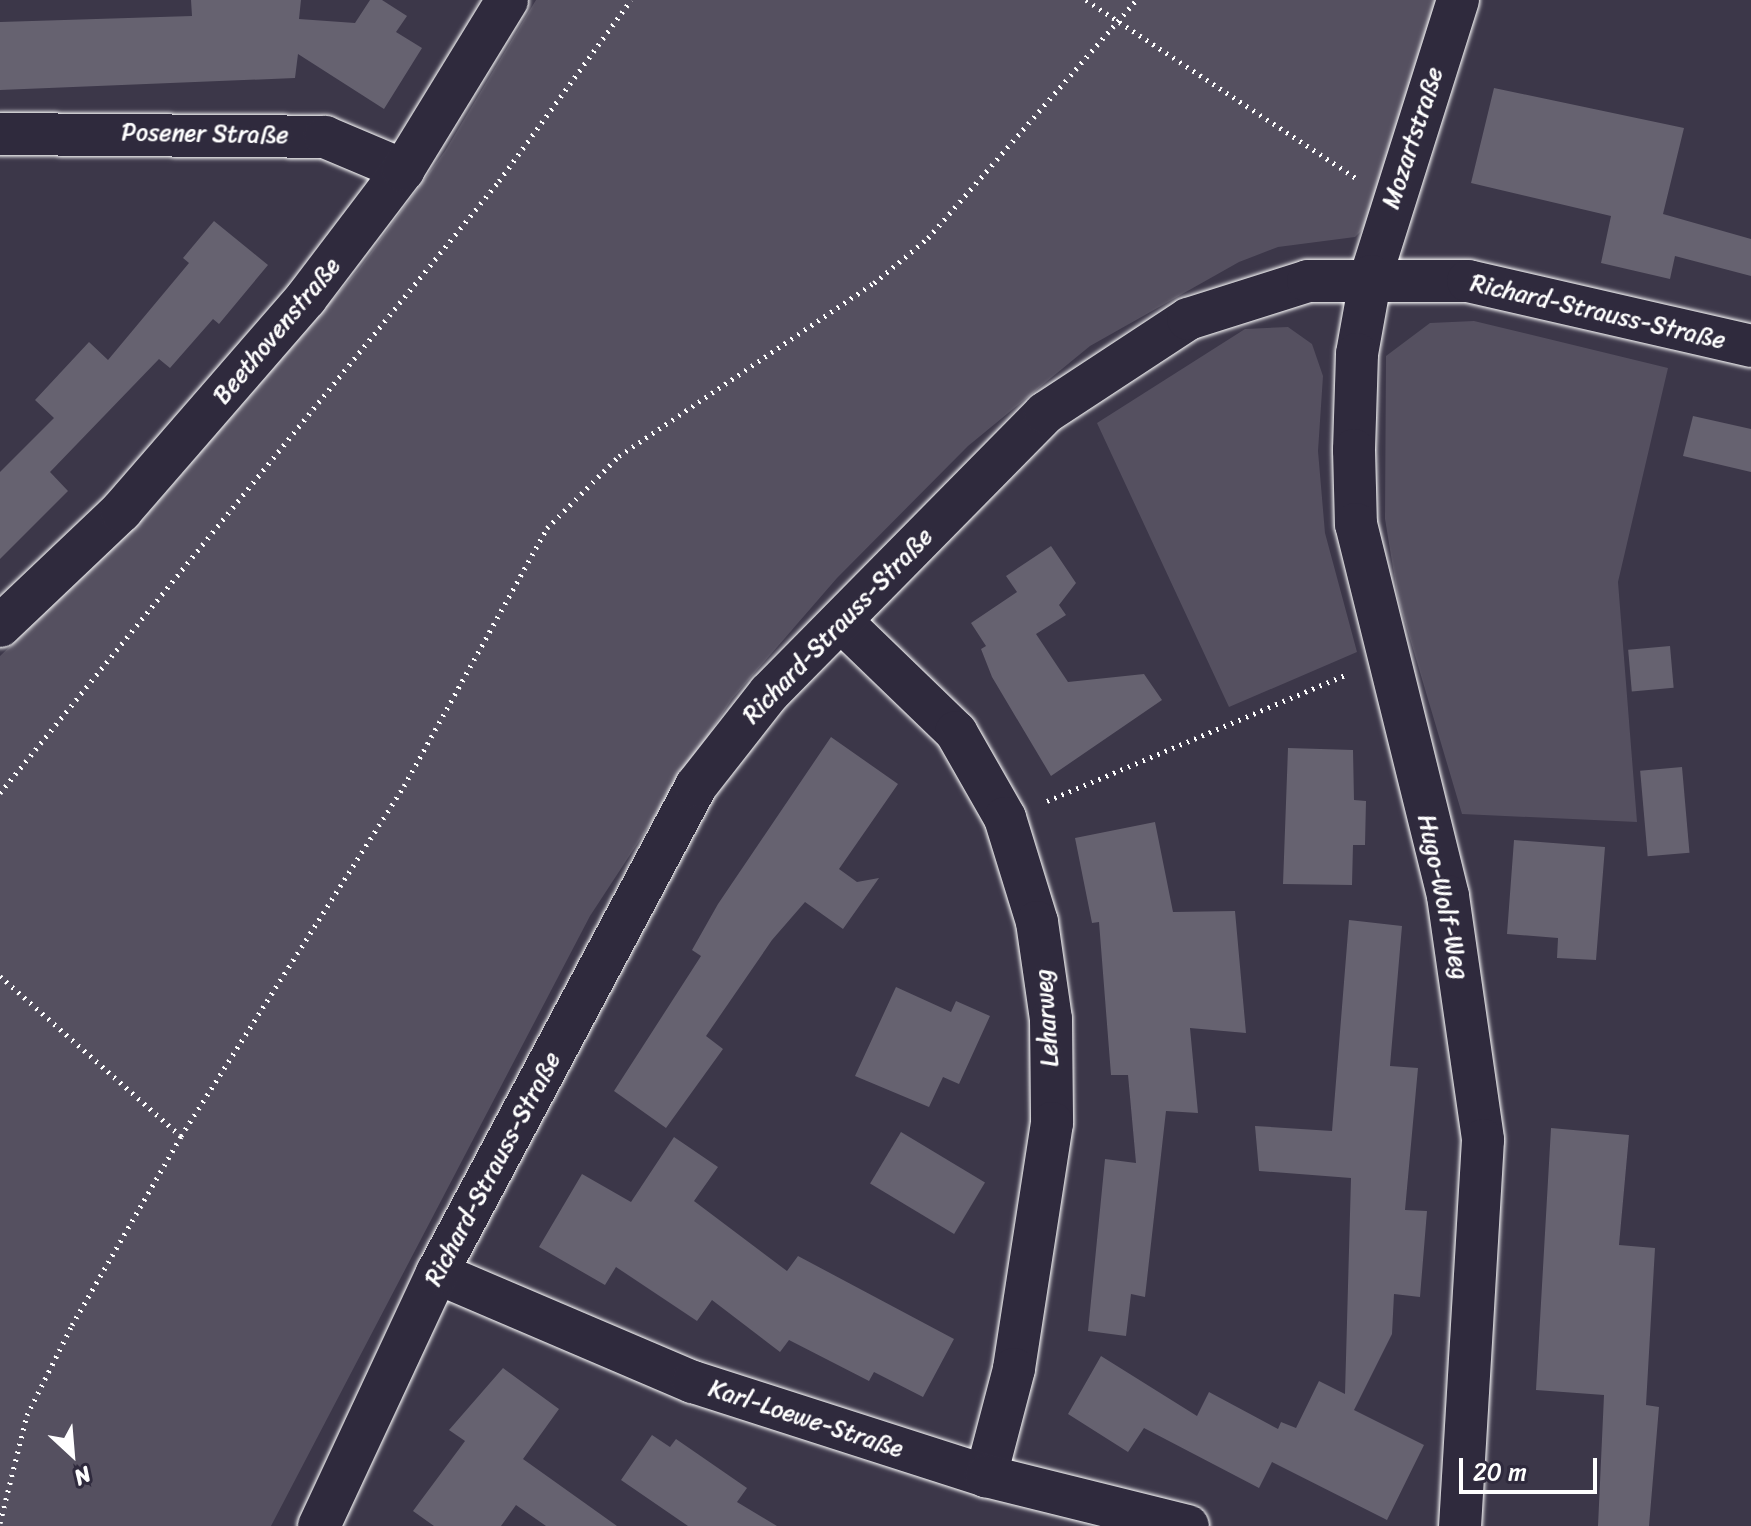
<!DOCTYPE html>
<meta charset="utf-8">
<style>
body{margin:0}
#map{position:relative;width:1751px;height:1526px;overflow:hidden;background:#3c3749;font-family:Sriracha,sans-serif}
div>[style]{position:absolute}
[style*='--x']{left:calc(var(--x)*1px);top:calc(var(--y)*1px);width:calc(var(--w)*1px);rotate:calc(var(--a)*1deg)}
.green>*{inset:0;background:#555060}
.building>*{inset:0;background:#666270;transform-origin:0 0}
.path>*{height:5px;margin-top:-2.5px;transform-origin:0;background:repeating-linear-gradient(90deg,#fff 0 2px,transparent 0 8px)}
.roads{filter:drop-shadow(0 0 2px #fff) drop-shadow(0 0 2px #fff)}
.street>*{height:42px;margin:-21px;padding:0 21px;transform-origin:21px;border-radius:21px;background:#2f2a3d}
span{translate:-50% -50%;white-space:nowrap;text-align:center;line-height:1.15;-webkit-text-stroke:7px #2f2a3d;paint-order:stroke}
.street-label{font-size:24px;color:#fff}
.north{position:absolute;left:32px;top:1414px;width:80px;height:80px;-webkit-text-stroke:6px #2f2a3d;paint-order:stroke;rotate:154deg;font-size:22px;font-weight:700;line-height:32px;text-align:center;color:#fff}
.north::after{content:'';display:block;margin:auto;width:28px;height:36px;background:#fff;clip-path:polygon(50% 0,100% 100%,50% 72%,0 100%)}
.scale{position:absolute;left:1459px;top:1458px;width:138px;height:36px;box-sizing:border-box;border:4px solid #fff;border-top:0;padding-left:10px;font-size:24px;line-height:28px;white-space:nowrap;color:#fff;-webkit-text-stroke:6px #2f2a3d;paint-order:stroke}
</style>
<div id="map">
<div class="green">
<div style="clip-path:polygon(536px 0,1438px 0,1367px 225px,1355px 237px,1278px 247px,1239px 262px,1090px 346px,968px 446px,837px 578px,732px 699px,590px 916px,271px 1526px,0 1526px,0 656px,145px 517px,359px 269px,445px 151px)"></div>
<div style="clip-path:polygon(1474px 321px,1668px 368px,1618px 582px,1637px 822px,1462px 814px,1398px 598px,1385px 519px,1386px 356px,1430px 323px)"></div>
<div style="clip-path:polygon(1288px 327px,1312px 344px,1323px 376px,1318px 451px,1325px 533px,1357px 652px,1229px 707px,1097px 423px,1245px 329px)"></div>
</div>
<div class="building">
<div style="clip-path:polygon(191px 0,301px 0,299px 19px,355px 23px,370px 0,382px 0,407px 16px,396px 32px,422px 48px,384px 109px,298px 54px,295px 78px,0 90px,0 22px,192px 16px)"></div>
<div style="clip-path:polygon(1494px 88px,1684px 128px,1663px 214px,1751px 239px,1751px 276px,1675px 256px,1670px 279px,1601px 263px,1611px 216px,1471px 183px)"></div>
<div style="clip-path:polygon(214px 221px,268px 265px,219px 324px,213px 319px,170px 368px,159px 359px,50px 472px,68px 491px,0 559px,0 472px,54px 418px,35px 400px,89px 342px,108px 360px,189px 263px,183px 258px)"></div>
<div style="clip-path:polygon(1693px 416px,1751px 429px,1751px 472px,1683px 456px)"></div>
<div style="clip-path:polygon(1051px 546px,1076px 583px,1059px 605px,1066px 615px,1036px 634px,1068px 682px,1144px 674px,1162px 700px,1051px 776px,992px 677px,981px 649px,986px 646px,971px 623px,1017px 592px,1006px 576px)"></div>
<div style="left:1670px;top:646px;width:42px;height:42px;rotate:85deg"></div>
<div style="clip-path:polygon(831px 737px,898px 784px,839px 869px,857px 882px,879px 878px,843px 929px,805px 902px,772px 940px,706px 1036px,723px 1049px,666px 1128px,614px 1091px,701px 956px,692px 950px,718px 904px)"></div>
<div style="clip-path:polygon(1288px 748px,1353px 750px,1354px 800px,1366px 801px,1365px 845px,1353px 845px,1352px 885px,1283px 884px)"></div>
<div style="left:1682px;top:767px;width:86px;height:42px;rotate:85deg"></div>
<div style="clip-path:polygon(1155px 822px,1173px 912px,1235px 911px,1246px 1033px,1190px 1028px,1198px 1113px,1166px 1111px,1145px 1297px,1131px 1294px,1126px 1336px,1088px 1331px,1105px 1159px,1136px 1163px,1128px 1075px,1111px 1075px,1099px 922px,1092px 923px,1075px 838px)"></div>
<div style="clip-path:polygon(1514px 840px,1605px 847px,1596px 960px,1557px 958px,1558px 938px,1507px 934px)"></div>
<div style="clip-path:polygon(1349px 920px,1402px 926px,1390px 1066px,1418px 1068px,1405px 1210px,1427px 1211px,1420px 1297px,1394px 1294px,1392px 1334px,1354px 1410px,1424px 1445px,1387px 1520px,1272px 1462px,1259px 1488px,1144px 1428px,1128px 1452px,1068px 1414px,1101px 1356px,1197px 1416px,1209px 1392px,1278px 1429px,1281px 1422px,1296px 1428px,1319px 1381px,1345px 1394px,1351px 1178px,1259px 1171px,1255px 1126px,1332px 1131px)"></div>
<div style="clip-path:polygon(896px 987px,951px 1012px,956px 1001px,990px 1016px,959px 1084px,943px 1077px,929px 1107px,855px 1076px)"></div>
<div style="clip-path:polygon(1551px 1128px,1629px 1135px,1619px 1245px,1655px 1248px,1646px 1405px,1659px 1407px,1649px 1526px,1598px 1526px,1604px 1395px,1536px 1390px)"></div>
<div style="left:901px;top:1132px;width:98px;height:60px;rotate:31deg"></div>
<div style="clip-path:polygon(674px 1137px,718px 1167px,694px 1201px,787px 1271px,798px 1256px,954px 1339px,923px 1397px,874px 1372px,869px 1381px,789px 1340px,780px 1352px,712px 1300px,697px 1321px,616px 1267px,605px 1285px,539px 1247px,582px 1174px,631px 1202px)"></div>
<div style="clip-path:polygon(503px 1368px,559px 1409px,523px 1459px,617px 1526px,546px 1526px,516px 1505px,501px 1526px,434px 1526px,413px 1511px,465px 1441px,449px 1430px)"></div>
<div style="clip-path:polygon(652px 1435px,670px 1447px,676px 1439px,747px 1488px,737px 1502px,777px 1526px,688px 1526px,621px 1480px)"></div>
</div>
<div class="path">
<div style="--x:1086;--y:0;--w:325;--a:33.4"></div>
<div style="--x:0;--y:793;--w:790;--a:-50.81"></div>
<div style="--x:499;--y:181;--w:224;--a:-53.9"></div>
<div style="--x:1047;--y:801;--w:326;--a:-22.9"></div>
<div style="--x:0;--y:976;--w:242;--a:41.5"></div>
<div style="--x:0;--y:1523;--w:111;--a:-76"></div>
<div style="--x:27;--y:1415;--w:101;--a:-63.4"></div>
<div style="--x:72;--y:1325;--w:218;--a:-60"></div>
<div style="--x:181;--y:1136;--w:415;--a:-57.5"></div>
<div style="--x:404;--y:786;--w:295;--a:-61"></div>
<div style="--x:547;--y:528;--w:102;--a:-45"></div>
<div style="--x:619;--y:456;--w:308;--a:-34.2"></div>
<div style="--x:874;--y:283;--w:70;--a:-39.8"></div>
<div style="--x:928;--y:238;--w:316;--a:-48.8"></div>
</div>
<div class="roads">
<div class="street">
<div style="--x:1458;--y:0;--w:289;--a:107.5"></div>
<div style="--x:1371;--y:276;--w:79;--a:100.2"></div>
<div style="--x:1357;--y:354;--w:96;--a:91.8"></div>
<div style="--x:1354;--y:450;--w:74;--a:88.5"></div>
<div style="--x:1356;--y:524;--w:383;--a:76.1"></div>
<div style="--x:1448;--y:896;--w:246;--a:81.8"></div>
<div style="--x:1483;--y:1140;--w:387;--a:93.4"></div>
<div style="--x:0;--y:134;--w:325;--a:0.5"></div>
<div style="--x:325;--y:137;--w:85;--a:22.9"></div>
<div style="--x:841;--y:621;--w:160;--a:44"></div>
<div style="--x:956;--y:732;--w:99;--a:60.3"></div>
<div style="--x:1005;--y:818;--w:109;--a:72.9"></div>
<div style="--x:1037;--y:922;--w:98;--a:81.8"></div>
<div style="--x:1051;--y:1019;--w:104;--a:89.4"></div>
<div style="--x:1052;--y:1123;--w:249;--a:98.8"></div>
<div style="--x:1014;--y:1369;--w:111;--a:104.7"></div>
<div style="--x:0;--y:626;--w:167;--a:-43.5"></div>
<div style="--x:121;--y:511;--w:282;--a:-49"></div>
<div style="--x:306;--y:298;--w:161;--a:-52.8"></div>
<div style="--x:403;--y:170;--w:199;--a:-58.5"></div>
<div style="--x:437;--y:1273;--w:278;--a:23.1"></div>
<div style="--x:693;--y:1382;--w:308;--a:17.8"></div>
<div style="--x:986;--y:1476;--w:208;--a:13.9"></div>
<div style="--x:319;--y:1526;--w:279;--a:-65"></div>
<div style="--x:437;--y:1273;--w:552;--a:-61.99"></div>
<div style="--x:696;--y:786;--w:118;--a:-51.9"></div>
<div style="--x:769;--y:693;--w:393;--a:-45.4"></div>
<div style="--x:1045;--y:413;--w:171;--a:-33.3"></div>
<div style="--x:1188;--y:319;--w:126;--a:-17.6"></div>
<div style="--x:1308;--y:281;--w:160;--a:0"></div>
<div style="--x:1468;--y:281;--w:290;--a:12.9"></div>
</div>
</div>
<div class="street-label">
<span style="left:205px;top:134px;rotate:1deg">Posener Straße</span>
<span style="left:1413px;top:138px;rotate:-72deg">Mozartstraße</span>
<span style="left:1598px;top:312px;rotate:13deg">Richard-Strauss-Straße</span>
<span style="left:277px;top:331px;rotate:-50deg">Beethovenstraße</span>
<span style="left:838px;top:626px;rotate:-46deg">Richard-Strauss-Straße</span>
<span style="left:1443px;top:897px;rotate:78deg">Hugo-Wolf-Weg</span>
<span style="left:1047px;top:1018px;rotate:-94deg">Leharweg</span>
<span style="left:493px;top:1169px;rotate:-62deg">Richard-Strauss-Straße</span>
<span style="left:806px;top:1419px;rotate:18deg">Karl-Loewe-Straße</span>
</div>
<div class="north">N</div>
<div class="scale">20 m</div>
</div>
